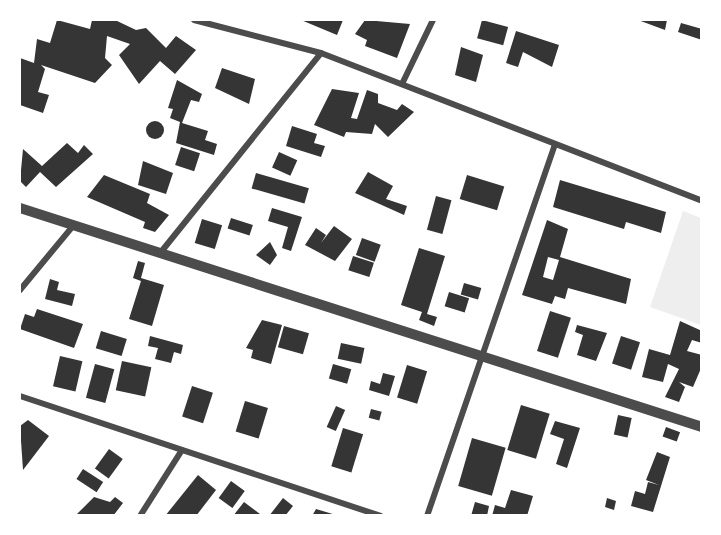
<!DOCTYPE html>
<style>
body{margin:0}
#map{position:relative;width:721px;height:535px;overflow:hidden;background:#fff;font-family:Mulish,sans-serif}
div>[style]{position:absolute}
[style*='--x']{left:calc(var(--x)*1px);top:calc(var(--y)*1px);width:calc(var(--w)*1px);rotate:calc(var(--a)*1deg)}
.green>*{inset:0;background:#eee}
.building>*{inset:0;background:#353535;transform-origin:0 0}
.round{border-radius:50%}
.minor>*{height:6px;margin:-3px;padding:0 3px;transform-origin:3px;border-radius:3px;background:#4c4c4c}
.tertiary>*{height:10px;margin:-5px;padding:0 5px;transform-origin:5px;border-radius:5px;background:#4c4c4c}
span{translate:-50% -50%;white-space:nowrap;text-align:center;line-height:1.15;-webkit-text-stroke:6px #fff;paint-order:stroke}
.frame{position:absolute;inset:0;border:21px solid #fff;pointer-events:none}
</style>
<div id="map">
<div class="green">
<div style="clip-path:polygon(683px 211px,701px 218px,701px 325px,650px 307px)"></div>
</div>
<div class="building">
<div style="clip-path:polygon(57px 20px,90px 29px,92px 20px,115px 20px,136px 30px,146px 28px,166px 48px,176px 36px,196px 50px,175px 74px,160px 61px,139px 84px,119px 55px,130px 44px,107px 36px,105px 58px,112px 65px,95px 83px,41px 65px,45px 69px,38px 92px,49px 95px,43px 113px,20px 105px,20px 58px,34px 63px,37px 39px,50px 43px)"></div>
<div style="clip-path:polygon(301px 20px,343px 20px,337px 35px)"></div>
<div style="clip-path:polygon(365px 20px,410px 24px,397px 58px,365px 46px,367px 40px,355px 34px)"></div>
<div style="left:482px;top:20px;width:27px;height:19px;rotate:15deg"></div>
<div style="clip-path:polygon(638px 20px,667px 20px,665px 30px)"></div>
<div style="clip-path:polygon(681px 23px,702px 29px,702px 40px,678px 32px)"></div>
<div style="clip-path:polygon(516px 31px,559px 45px,552px 67px,523px 52px,518px 67px,506px 63px)"></div>
<div style="clip-path:polygon(461px 47px,483px 55px,476px 82px,455px 75px)"></div>
<div style="clip-path:polygon(222px 68px,255px 79px,249px 104px,215px 88px)"></div>
<div style="clip-path:polygon(177px 80px,202px 94px,199px 102px,191px 100px,182px 123px,208px 131px,205px 140px,217px 144px,214px 155px,176px 143px,180px 122px,170px 118px,173px 109px,168px 108px)"></div>
<div style="clip-path:polygon(332px 89px,359px 93px,351px 118px,357px 119px,367px 90px,378px 94px,378px 103px,397px 110px,402px 104px,414px 112px,388px 137px,375px 124px,372px 134px,346px 132px,344px 137px,314px 125px)"></div>
<div class="round" style="left:146px;top:121px;width:18px;height:18px"></div>
<div style="clip-path:polygon(292px 126px,317px 134px,314px 143px,325px 146px,321px 157px,286px 146px)"></div>
<div style="clip-path:polygon(67px 143px,78px 153px,84px 145px,93px 154px,56px 187px,40px 172px,26px 187px,20px 181px,23px 149px,42px 166px)"></div>
<div style="left:181px;top:147px;width:20px;height:19px;rotate:18deg"></div>
<div style="left:279px;top:152px;width:20px;height:17px;rotate:24deg"></div>
<div style="clip-path:polygon(143px 161px,173px 173px,166px 194px,138px 185px)"></div>
<div style="clip-path:polygon(368px 172px,393px 186px,386px 199px,407px 206px,404px 215px,355px 193px)"></div>
<div style="left:256px;top:173px;width:55px;height:16px;rotate:16deg"></div>
<div style="clip-path:polygon(104px 175px,150px 194px,147px 203px,169px 215px,155px 232px,143px 228px,145px 222px,87px 197px)"></div>
<div style="left:467px;top:175px;width:39px;height:25px;rotate:17deg"></div>
<div style="clip-path:polygon(560px 180px,666px 212px,661px 233px,626px 222px,624px 229px,553px 207px)"></div>
<div style="left:436px;top:196px;width:16px;height:35px;rotate:15deg"></div>
<div style="clip-path:polygon(272px 208px,302px 217px,291px 251px,282px 248px,288px 227px,268px 221px)"></div>
<div style="left:231px;top:218px;width:23px;height:11px;rotate:18deg"></div>
<div style="left:202px;top:219px;width:21px;height:25px;rotate:17deg"></div>
<div style="clip-path:polygon(evenodd,547px 220px,568px 229px,560px 257px,631px 279px,626px 304px,568px 288px,565px 299px,555px 296px,552px 304px,522px 295px,547px 220px,548px 257px,559px 260px,553px 280px,543px 277px,548px 257px)"></div>
<div style="clip-path:polygon(334px 226px,352px 239px,335px 261px,305px 245px,316px 228px,326px 235px,321px 243px)"></div>
<div style="left:362px;top:238px;width:20px;height:18px;rotate:20deg"></div>
<div style="clip-path:polygon(270px 242px,277px 255px,270px 265px,256px 255px)"></div>
<div style="clip-path:polygon(419px 248px,445px 256px,427px 314px,437px 317px,434px 326px,419px 320px,422px 312px,401px 305px)"></div>
<div style="left:353px;top:256px;width:22px;height:15px;rotate:18deg"></div>
<div style="clip-path:polygon(138px 261px,145px 263px,141px 278px,164px 285px,152px 326px,129px 319px,141px 281px,133px 278px)"></div>
<div style="clip-path:polygon(50px 279px,59px 282px,57px 290px,75px 294px,72px 306px,45px 299px)"></div>
<div style="left:464px;top:283px;width:18px;height:12px;rotate:16deg"></div>
<div style="left:449px;top:292px;width:21px;height:15px;rotate:17deg"></div>
<div style="clip-path:polygon(37px 309px,83px 324px,74px 348px,20px 329px,25px 314px,34px 317px)"></div>
<div style="left:550px;top:311px;width:22px;height:42px;rotate:18deg"></div>
<div style="clip-path:polygon(262px 320px,282px 325px,271px 364px,251px 358px,253px 350px,246px 348px)"></div>
<div style="clip-path:polygon(680px 321px,702px 331px,702px 343px,692px 340px,687px 351px,702px 355px,702px 366px,693px 387px,679px 382px,685px 387px,679px 402px,665px 397px,679px 369px,668px 364px,663px 382px,642px 377px,649px 349px,670px 355px)"></div>
<div style="clip-path:polygon(577px 325px,607px 333px,596px 361px,577px 355px,583px 335px,575px 332px)"></div>
<div style="left:284px;top:326px;width:26px;height:22px;rotate:16deg"></div>
<div style="left:101px;top:331px;width:27px;height:18px;rotate:17deg"></div>
<div style="clip-path:polygon(150px 336px,183px 345px,181px 354px,174px 352px,171px 363px,155px 359px,158px 348px,148px 346px)"></div>
<div style="left:621px;top:336px;width:20px;height:29px;rotate:18deg"></div>
<div style="left:341px;top:343px;width:24px;height:16px;rotate:12deg"></div>
<div style="left:60px;top:356px;width:23px;height:31px;rotate:13deg"></div>
<div style="left:122px;top:361px;width:30px;height:30px;rotate:12deg"></div>
<div style="left:95px;top:364px;width:20px;height:35px;rotate:15deg"></div>
<div style="left:333px;top:364px;width:19px;height:15px;rotate:16deg"></div>
<div style="left:407px;top:365px;width:21px;height:34px;rotate:17deg"></div>
<div style="clip-path:polygon(383px 373px,395px 376px,389px 396px,369px 390px,371px 381px,380px 384px)"></div>
<div style="left:192px;top:386px;width:22px;height:32px;rotate:18deg"></div>
<div style="left:245px;top:401px;width:24px;height:32px;rotate:17deg"></div>
<div style="left:521px;top:405px;width:30px;height:47px;rotate:17deg"></div>
<div style="left:336px;top:406px;width:10px;height:23px;rotate:24deg"></div>
<div style="left:371px;top:409px;width:11px;height:9px;rotate:15deg"></div>
<div style="left:618px;top:415px;width:14px;height:20px;rotate:12deg"></div>
<div style="clip-path:polygon(28px 420px,49px 436px,23px 470px,20px 426px)"></div>
<div style="clip-path:polygon(555px 421px,580px 428px,567px 468px,556px 464px,564px 439px,550px 434px)"></div>
<div style="left:666px;top:427px;width:15px;height:10px;rotate:20deg"></div>
<div style="left:343px;top:428px;width:21px;height:40px;rotate:17deg"></div>
<div style="left:472px;top:438px;width:35px;height:50px;rotate:16deg"></div>
<div style="left:109px;top:449px;width:17px;height:24px;rotate:36deg"></div>
<div style="clip-path:polygon(657px 452px,670px 457px,653px 512px,631px 506px,635px 491px,645px 494px,648px 482px,659px 485px,646px 480px)"></div>
<div style="left:83px;top:469px;width:24px;height:12px;rotate:33deg"></div>
<div style="clip-path:polygon(198px 475px,216px 490px,196px 516px,165px 516px)"></div>
<div style="left:231px;top:481px;width:17px;height:21px;rotate:36deg"></div>
<div style="clip-path:polygon(511px 490px,533px 496px,527px 516px,492px 516px,495px 505px,505px 508px)"></div>
<div style="clip-path:polygon(94px 497px,110px 502px,115px 497px,123px 503px,113px 516px,75px 516px)"></div>
<div style="clip-path:polygon(283px 498px,293px 506px,285px 516px,269px 516px)"></div>
<div style="clip-path:polygon(607px 498px,616px 501px,614px 510px,605px 507px)"></div>
<div style="clip-path:polygon(244px 502px,260px 514px,259px 516px,233px 516px)"></div>
<div style="clip-path:polygon(475px 502px,489px 506px,487px 516px,471px 516px)"></div>
<div style="clip-path:polygon(316px 509px,336px 515px,336px 516px,312px 516px)"></div>
</div>
<div class="minor">
<div style="--x:194;--y:20;--w:131;--a:14.6"></div>
<div style="--x:321;--y:53;--w:409;--a:21.2"></div>
<div style="--x:402;--y:84;--w:71;--a:-64.2"></div>
<div style="--x:161;--y:252;--w:255;--a:-51.2"></div>
<div style="--x:20;--y:290;--w:83;--a:-50.4"></div>
<div style="--x:20;--y:396;--w:380;--a:18.4"></div>
<div style="--x:140;--y:516;--w:78;--a:-57.5"></div>
<div style="--x:427;--y:516;--w:392;--a:-71"></div>
</div>
<div class="tertiary">
<div style="--x:20;--y:208;--w:716;--a:17.8"></div>
</div>
<div class="frame"></div>
</div>
